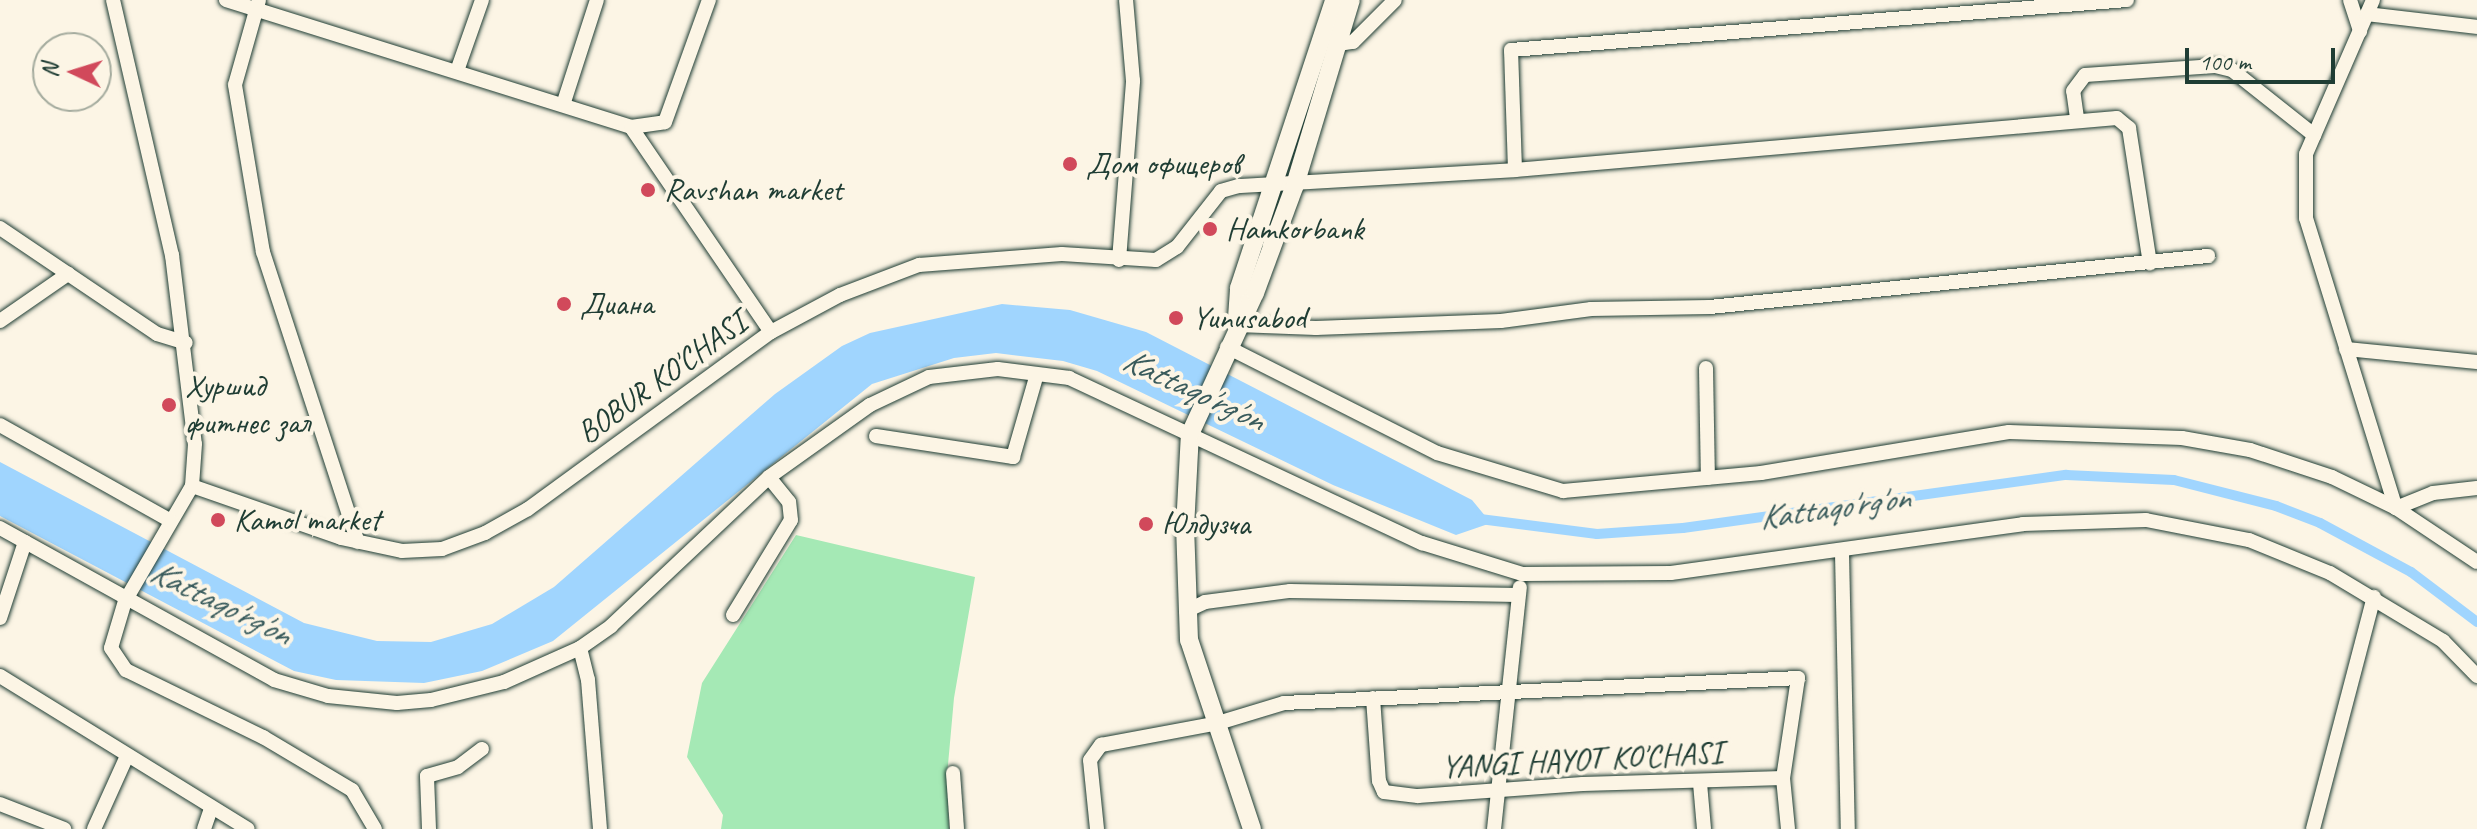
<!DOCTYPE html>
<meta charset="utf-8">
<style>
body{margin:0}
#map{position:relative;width:2477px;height:829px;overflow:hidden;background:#fcf5e5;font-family:Caveat,sans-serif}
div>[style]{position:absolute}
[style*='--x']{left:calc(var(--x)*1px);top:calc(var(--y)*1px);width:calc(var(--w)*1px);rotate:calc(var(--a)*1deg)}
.green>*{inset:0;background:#a5e9b5}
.water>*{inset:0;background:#a0d5fe}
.canal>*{height:10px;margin:-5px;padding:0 5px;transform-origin:5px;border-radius:5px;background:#a0d5fe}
.roads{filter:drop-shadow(0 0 2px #1f3d34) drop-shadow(0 0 2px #1f3d34)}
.minor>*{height:14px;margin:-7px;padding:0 7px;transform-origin:7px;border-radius:7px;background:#fcf5e5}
.major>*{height:18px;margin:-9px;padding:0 9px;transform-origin:9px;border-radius:9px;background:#fcf5e5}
.dots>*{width:22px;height:22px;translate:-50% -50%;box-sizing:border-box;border:4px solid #fcf5e5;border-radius:50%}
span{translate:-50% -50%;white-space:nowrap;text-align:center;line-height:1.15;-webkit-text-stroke:8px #fcf5e5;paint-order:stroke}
.poi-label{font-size:32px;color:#1f3d34}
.left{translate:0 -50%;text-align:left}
.street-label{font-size:32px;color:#1f3d34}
.water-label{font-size:34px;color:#395b5c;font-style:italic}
.north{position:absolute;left:32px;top:32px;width:80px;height:80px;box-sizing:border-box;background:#fcf5e5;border:2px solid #a4ab9e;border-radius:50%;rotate:274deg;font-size:22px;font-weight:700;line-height:32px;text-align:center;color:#1f3d34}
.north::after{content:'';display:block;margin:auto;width:28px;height:36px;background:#d1495b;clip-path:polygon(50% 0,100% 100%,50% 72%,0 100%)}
.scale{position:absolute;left:2185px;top:48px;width:150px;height:36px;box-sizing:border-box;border:4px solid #1f3d34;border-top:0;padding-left:10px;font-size:24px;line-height:28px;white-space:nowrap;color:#1f3d34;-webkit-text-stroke:6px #fcf5e5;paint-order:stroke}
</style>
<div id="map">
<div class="green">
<div style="clip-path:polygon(796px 535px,975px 577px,954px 698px,947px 776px,949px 829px,721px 829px,723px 815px,687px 757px,702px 683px)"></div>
</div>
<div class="water">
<div style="clip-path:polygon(1002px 304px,1070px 310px,1146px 332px,1472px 500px,1491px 523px,1456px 535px,1333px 485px,1097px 371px,1063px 361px,996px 353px,954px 358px,872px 384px,553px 641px,482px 671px,424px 683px,336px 680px,294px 671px,0 516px,0 462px,304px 623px,377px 641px,431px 642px,492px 624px,554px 587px,775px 394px,842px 346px,870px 333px)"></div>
</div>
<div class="canal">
<div style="--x:1480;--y:519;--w:118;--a:7.3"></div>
<div style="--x:1597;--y:534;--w:86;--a:-4"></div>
<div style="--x:1683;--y:528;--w:387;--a:-7.9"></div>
<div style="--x:2066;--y:475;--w:108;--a:2.7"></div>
<div style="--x:2174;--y:480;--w:105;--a:14.3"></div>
<div style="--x:2276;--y:506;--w:47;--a:21.1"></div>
<div style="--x:2320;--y:523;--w:103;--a:28.3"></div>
<div style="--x:2411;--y:572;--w:83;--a:37.1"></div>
</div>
<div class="roads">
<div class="minor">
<div style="--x:113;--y:0;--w:262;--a:77"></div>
<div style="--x:172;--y:255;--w:190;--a:83.1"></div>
<div style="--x:195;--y:444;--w:42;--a:94.1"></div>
<div style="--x:192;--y:486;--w:133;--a:120.2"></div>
<div style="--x:125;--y:601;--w:49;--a:106.6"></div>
<div style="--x:111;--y:648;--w:27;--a:56"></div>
<div style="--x:126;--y:670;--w:153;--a:26.1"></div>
<div style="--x:263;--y:737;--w:104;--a:30.8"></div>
<div style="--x:352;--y:790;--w:45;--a:59.5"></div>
<div style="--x:226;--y:0;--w:424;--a:17.4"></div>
<div style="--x:631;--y:127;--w:248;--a:55.7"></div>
<div style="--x:259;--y:0;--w:88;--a:105.8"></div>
<div style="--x:235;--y:85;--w:169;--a:80.5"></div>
<div style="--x:263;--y:252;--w:305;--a:71.9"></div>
<div style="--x:2350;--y:0;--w:33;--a:72"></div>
<div style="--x:2373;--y:0;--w:168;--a:113.5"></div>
<div style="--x:2306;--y:154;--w:64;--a:90"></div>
<div style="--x:2306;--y:218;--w:304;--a:72.8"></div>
<div style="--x:2396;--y:508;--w:40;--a:-22"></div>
<div style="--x:2433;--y:493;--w:44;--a:-6.5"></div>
<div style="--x:2367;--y:14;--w:111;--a:6.7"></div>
<div style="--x:1338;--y:44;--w:15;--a:-8"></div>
<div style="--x:1353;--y:42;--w:59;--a:-45"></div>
<div style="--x:457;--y:71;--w:75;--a:-70.6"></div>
<div style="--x:563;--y:105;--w:110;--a:-72.1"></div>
<div style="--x:2077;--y:118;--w:27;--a:-98"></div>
<div style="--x:2073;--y:91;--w:20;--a:-53"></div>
<div style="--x:2085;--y:75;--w:130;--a:-4"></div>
<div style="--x:2215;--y:66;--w:17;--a:13"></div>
<div style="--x:2232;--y:70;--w:105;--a:38.4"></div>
<div style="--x:631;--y:127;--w:34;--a:-8"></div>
<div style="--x:665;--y:122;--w:130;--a:-70.2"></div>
<div style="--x:1515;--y:170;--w:120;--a:-91.9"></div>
<div style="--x:1511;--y:50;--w:618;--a:-4.64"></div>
<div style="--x:0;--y:228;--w:189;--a:34"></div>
<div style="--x:157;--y:334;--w:30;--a:17"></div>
<div style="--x:1119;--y:260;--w:180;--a:-85.5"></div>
<div style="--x:1133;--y:81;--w:81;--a:-94.9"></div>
<div style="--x:0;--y:321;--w:83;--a:-34.7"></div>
<div style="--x:1237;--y:325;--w:79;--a:2.2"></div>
<div style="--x:1316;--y:328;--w:185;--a:-2.2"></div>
<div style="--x:1501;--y:321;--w:91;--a:-7.6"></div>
<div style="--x:1591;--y:309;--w:119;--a:-1"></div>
<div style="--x:1710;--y:307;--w:501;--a:-5.85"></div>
<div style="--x:1227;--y:347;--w:235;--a:26.8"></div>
<div style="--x:1437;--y:453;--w:132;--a:16.8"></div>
<div style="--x:1563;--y:491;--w:199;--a:-5.2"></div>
<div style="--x:1761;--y:473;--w:251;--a:-9.4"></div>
<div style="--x:2009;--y:432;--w:173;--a:2"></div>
<div style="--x:2182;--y:438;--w:69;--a:10"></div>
<div style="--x:2250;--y:450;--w:86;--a:18.2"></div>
<div style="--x:2332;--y:477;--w:71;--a:25.8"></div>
<div style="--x:2396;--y:508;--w:97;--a:33.7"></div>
<div style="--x:2346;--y:349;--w:132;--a:5.7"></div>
<div style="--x:1706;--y:368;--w:110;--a:89"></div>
<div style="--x:0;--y:425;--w:196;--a:29.3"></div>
<div style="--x:876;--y:436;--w:139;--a:8.7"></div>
<div style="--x:1013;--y:457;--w:86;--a:-73.9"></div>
<div style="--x:192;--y:486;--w:158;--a:19.2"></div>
<div style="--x:341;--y:538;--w:62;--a:12"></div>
<div style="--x:402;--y:551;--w:40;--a:-2.9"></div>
<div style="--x:442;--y:549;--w:46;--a:-20.4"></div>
<div style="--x:485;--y:533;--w:49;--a:-29.2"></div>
<div style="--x:528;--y:509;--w:301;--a:-36.1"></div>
<div style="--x:771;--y:332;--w:78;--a:-28.2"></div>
<div style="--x:840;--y:295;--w:85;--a:-20.8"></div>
<div style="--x:919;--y:265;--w:143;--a:-4.4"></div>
<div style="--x:1062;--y:254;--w:94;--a:3.7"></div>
<div style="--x:1156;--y:260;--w:25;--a:-32"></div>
<div style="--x:1177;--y:247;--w:71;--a:-51.8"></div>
<div style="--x:1221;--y:191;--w:19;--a:-16"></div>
<div style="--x:1239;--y:186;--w:276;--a:-3.3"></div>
<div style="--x:1515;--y:170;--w:604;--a:-4.94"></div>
<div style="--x:2117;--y:118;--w:16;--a:40"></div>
<div style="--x:2129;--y:128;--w:137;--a:81.2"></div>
<div style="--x:0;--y:528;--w:313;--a:29"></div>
<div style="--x:274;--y:680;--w:56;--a:16.5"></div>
<div style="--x:328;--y:696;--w:69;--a:5.8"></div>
<div style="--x:397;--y:703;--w:34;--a:-5"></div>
<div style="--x:431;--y:700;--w:75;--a:-13.9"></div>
<div style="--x:504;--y:682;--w:83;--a:-24.1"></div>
<div style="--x:580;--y:648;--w:38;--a:-35"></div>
<div style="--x:611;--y:626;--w:217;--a:-43.3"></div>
<div style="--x:769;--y:477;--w:124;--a:-35.5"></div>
<div style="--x:870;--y:405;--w:65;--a:-25.4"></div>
<div style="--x:929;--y:377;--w:69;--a:-6.6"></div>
<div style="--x:998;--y:369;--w:72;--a:7.2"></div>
<div style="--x:1069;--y:378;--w:390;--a:25.1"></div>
<div style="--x:1422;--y:543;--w:105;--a:17.2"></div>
<div style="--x:1522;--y:574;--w:149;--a:-0.4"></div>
<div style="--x:1671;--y:573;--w:355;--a:-7.9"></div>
<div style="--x:2023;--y:524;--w:123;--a:-1.9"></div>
<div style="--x:2146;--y:520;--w:105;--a:11"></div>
<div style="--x:2249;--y:540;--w:87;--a:22.2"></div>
<div style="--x:2330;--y:573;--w:132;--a:31"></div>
<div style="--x:2443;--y:641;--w:49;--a:45.8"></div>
<div style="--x:1842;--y:553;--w:276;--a:88.8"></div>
<div style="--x:1186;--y:611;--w:21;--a:-25"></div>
<div style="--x:1205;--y:602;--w:86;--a:-7.4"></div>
<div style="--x:1290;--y:591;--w:228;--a:1"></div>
<div style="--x:733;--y:615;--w:111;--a:-58.6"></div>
<div style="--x:791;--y:520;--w:18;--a:-96"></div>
<div style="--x:789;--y:502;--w:32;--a:-129"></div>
<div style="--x:0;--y:618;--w:80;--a:-71.8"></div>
<div style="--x:580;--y:648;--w:33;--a:76"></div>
<div style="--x:588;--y:680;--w:149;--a:85.4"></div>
<div style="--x:0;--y:676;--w:291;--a:31.7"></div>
<div style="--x:1373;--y:698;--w:83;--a:85.9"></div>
<div style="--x:1379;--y:781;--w:12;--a:66"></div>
<div style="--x:1384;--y:792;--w:34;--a:7"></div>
<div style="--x:1418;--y:796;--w:165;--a:-4.2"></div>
<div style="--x:1583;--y:784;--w:200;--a:-1.7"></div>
<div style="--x:953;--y:773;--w:56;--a:85.9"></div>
<div style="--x:1700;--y:783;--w:46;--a:85"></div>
<div style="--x:0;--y:804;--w:69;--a:21.3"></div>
<div style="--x:94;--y:829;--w:80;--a:-65.7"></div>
<div style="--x:204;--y:829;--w:21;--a:-71"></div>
<div style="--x:429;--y:829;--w:53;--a:-92.2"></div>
<div style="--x:427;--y:776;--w:32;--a:-16"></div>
<div style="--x:458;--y:767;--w:30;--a:-37"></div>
<div style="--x:1097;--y:829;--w:69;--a:-95.8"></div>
<div style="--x:1090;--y:760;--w:19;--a:-54"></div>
<div style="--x:1101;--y:745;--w:119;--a:-10.6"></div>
<div style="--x:1218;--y:723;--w:69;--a:-16.9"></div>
<div style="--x:1284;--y:703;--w:515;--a:-2.78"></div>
<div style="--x:1798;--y:678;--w:101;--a:98.5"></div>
<div style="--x:1783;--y:778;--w:51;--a:84.4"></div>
<div style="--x:1494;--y:829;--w:243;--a:-83.9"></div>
<div style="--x:2313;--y:829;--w:240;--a:-75.3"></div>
</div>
<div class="major">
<div style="--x:1237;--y:318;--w:30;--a:-86"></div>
<div style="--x:1239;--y:288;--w:303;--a:-71.7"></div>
<div style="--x:1252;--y:829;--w:199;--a:-108.4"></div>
<div style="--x:1189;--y:640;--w:112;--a:-92"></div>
<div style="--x:1185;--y:528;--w:94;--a:-87"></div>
<div style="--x:1190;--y:434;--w:155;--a:-65.3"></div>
<div style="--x:1255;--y:293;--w:115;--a:-69.7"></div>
<div style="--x:1295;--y:185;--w:193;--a:-73.2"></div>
</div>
</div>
<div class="dots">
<div style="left:1070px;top:164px;background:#d1495b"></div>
<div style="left:648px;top:190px;background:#d1495b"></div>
<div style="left:1210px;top:229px;background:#d1495b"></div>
<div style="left:564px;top:304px;background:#d1495b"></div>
<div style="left:1176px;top:318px;background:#d1495b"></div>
<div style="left:169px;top:405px;background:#d1495b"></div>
<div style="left:218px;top:520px;background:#d1495b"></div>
<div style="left:1146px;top:524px;background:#d1495b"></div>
</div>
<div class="poi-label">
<span class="left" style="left:1086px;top:164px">Дом офицеров</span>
<span class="left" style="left:664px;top:190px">Ravshan market</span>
<span class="left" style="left:1226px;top:229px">Hamkorbank</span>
<span class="left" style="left:580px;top:304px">Диана</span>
<span class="left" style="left:1192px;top:318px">Yunusabod</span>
<span class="left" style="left:185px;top:405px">Хуршид<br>фитнес зал</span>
<span class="left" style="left:234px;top:520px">Kamol market</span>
<span class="left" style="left:1162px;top:524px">Юлдузча</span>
</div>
<div class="street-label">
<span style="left:662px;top:378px;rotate:-36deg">BOBUR KO'CHASI</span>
<span style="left:1582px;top:760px;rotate:-3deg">YANGI HAYOT KO'CHASI</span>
</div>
<div class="water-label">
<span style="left:1194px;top:389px;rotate:25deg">Kattaqo'rg'on</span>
<span style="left:1834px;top:507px;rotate:-8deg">Kattaqo'rg'on</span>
<span style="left:221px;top:602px;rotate:26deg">Kattaqo'rg'on</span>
</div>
<div class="north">N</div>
<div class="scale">100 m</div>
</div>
